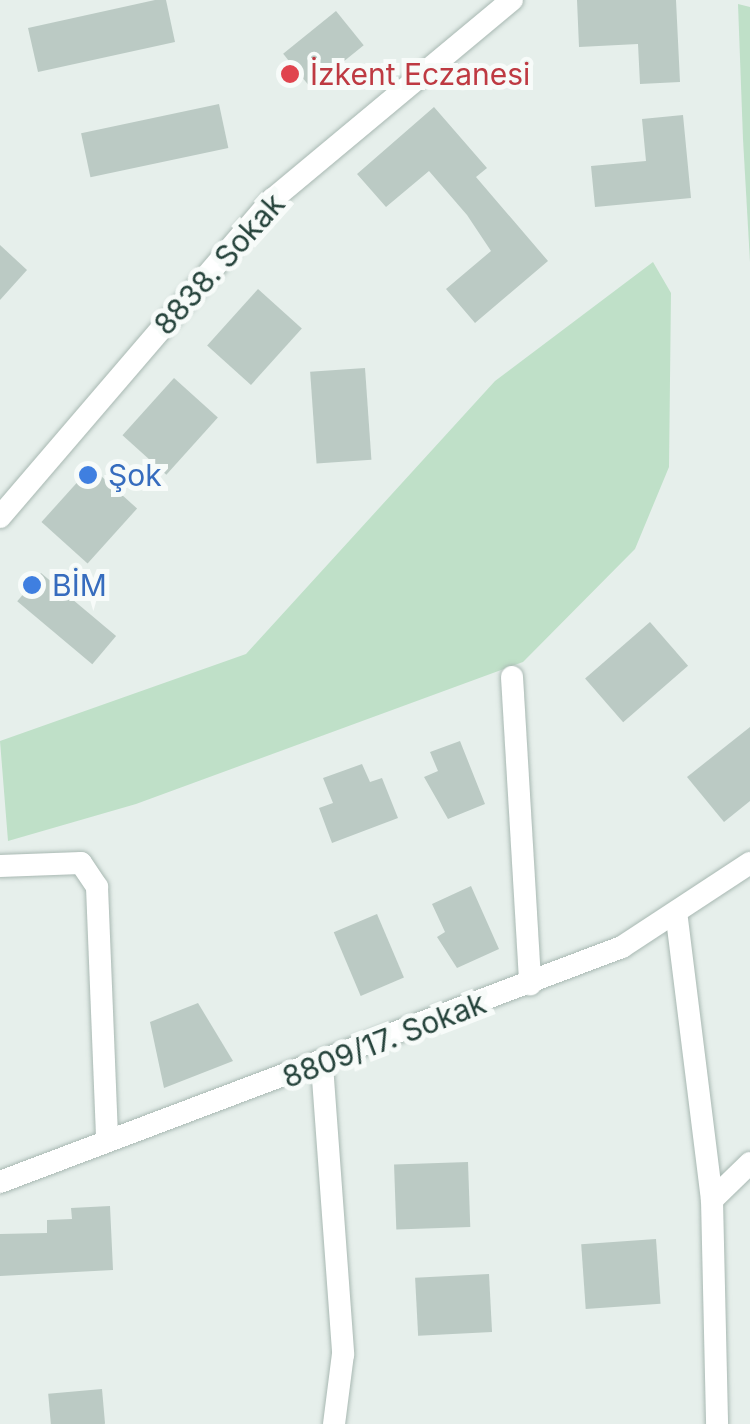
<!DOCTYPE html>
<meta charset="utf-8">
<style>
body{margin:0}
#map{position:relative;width:750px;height:1424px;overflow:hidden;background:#e6efeb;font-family:Inter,sans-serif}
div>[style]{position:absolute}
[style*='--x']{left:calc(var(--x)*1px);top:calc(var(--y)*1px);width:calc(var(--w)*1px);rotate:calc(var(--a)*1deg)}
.green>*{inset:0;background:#bfe0c8}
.building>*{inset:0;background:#bbcac4;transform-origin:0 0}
.roads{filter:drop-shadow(0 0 2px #a8b8b2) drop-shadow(0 0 2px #a8b8b2)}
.street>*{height:22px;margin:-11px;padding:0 11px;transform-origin:11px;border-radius:11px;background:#fff}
.dots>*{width:28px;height:28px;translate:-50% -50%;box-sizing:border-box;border:5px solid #f7fbf9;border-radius:50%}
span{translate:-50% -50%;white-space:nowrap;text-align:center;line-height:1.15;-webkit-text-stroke:10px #f7fbf9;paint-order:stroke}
.health-label{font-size:30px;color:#be3a42}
.left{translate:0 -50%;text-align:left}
.street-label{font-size:30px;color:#24423a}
.shop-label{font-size:30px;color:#366cbe}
</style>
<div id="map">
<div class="green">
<div style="clip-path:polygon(738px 4px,750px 7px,750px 262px,743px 139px)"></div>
<div style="clip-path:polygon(653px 262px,671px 293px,669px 467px,635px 549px,523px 662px,136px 804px,8px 841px,0 741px,246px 654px,495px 381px)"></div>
</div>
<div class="building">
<div style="clip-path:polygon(155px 0,166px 0,175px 42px,38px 72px,28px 28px)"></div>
<div style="clip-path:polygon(577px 0,676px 0,680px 82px,640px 84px,638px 44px,579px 47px)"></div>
<div style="left:336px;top:11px;width:44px;height:68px;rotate:51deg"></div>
<div style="left:219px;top:104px;width:45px;height:141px;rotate:78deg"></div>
<div style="clip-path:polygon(434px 107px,487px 168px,476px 177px,548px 261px,475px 323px,446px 289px,491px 251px,467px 215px,429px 171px,386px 207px,357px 174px)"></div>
<div style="clip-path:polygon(683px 115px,691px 198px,595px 207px,591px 166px,646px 161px,642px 119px)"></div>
<div style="clip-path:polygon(0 245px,27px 270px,0 300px)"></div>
<div style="left:258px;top:289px;width:59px;height:76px;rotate:42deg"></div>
<div style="left:365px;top:368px;width:92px;height:55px;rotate:86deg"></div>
<div style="left:174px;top:378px;width:59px;height:77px;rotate:42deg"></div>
<div style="left:91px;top:467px;width:62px;height:74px;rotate:42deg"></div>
<div style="left:41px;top:573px;width:98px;height:37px;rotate:40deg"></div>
<div style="left:650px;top:622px;width:58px;height:86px;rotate:49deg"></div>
<div style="clip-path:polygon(750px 727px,750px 801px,724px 822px,687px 777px)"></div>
<div style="clip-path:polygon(460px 741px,485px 804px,448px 819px,424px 777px,438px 771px,430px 752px)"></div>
<div style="clip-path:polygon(362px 764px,370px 782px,382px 778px,398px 818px,332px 843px,319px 808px,333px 803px,323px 778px)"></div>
<div style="clip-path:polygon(471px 886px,499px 949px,457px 968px,437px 937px,445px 932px,432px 904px)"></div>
<div style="left:377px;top:914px;width:69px;height:47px;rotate:67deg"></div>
<div style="clip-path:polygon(198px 1003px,233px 1061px,164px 1088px,150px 1022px)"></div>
<div style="left:468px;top:1162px;width:65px;height:74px;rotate:88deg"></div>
<div style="clip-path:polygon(110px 1206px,113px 1270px,0 1276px,0 1234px,47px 1233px,47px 1220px,72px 1219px,71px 1208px)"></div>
<div style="left:656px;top:1239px;width:65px;height:75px;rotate:86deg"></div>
<div style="left:489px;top:1274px;width:58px;height:74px;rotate:87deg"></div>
<div style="left:102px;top:1389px;width:35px;height:54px;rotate:85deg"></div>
</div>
<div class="roads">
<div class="street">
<div style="--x:0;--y:517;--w:419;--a:-49.4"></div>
<div style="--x:273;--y:199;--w:311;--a:-39.8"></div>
<div style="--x:512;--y:677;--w:308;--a:86.6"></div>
<div style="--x:0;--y:866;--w:81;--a:-2.1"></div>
<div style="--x:81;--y:863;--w:29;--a:56"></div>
<div style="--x:97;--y:887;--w:252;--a:87.7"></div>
<div style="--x:677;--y:919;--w:283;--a:82.9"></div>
<div style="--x:712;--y:1200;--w:224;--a:88.7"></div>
<div style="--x:322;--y:1065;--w:290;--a:85.8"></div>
<div style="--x:343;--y:1354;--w:71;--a:97.3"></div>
<div style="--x:0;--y:1182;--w:665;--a:-20.7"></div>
<div style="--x:622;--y:947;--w:153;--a:-33.3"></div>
<div style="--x:712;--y:1200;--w:53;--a:-44.2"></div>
</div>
</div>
<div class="dots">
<div style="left:290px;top:74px;background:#e0444e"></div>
<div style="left:88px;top:475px;background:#3f7fe0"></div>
<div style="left:32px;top:585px;background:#3f7fe0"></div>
</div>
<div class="health-label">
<span class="left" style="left:310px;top:74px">İzkent Eczanesi</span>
</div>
<div class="street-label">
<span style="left:219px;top:264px;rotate:-48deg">8838. Sokak</span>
<span style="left:384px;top:1040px;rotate:-21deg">8809/17. Sokak</span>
</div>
<div class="shop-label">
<span class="left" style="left:108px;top:475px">Şok</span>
<span class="left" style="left:52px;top:585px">BİM</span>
</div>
</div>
